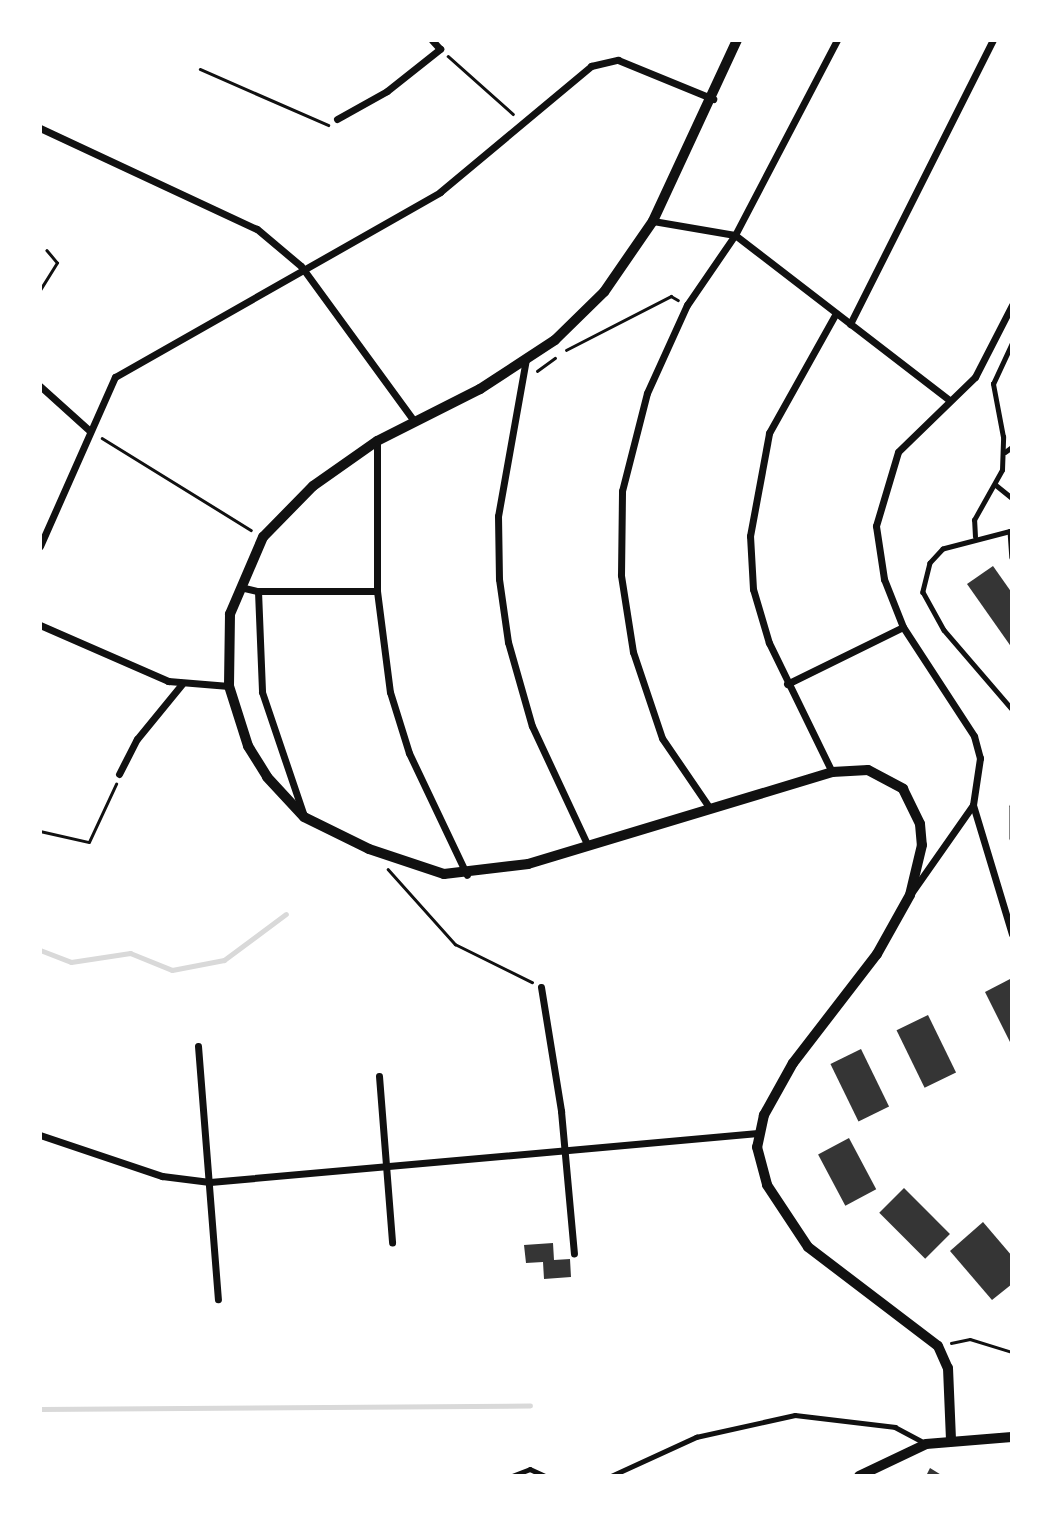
<!DOCTYPE html>
<style>
body{margin:0}
#map{position:relative;width:1052px;height:1516px;overflow:hidden;background:#fff;font-family:Commissioner,sans-serif}
div>[style]{position:absolute}
[style*='--x']{left:calc(var(--x)*1px);top:calc(var(--y)*1px);width:calc(var(--w)*1px);rotate:calc(var(--a)*1deg)}
.stream>*{height:5px;margin:-2.5px;padding:0 2.5px;transform-origin:2.5px;border-radius:2.5px;background:#d9d9d9}
.building>*{inset:0;background:#353535;transform-origin:0 0}
.path>*{height:2.5px;margin:-1.25px;padding:0 1.25px;transform-origin:1.25px;border-radius:1.25px;background:#111}
.service>*{height:4.5px;margin:-2.25px;padding:0 2.25px;transform-origin:2.25px;border-radius:2.25px;background:#111}
.minor>*{height:7px;margin:-3.5px;padding:0 3.5px;transform-origin:3.5px;border-radius:3.5px;background:#111}
.tertiary>*{height:10px;margin:-5px;padding:0 5px;transform-origin:5px;border-radius:5px;background:#111}
.secondary>*{height:10px;margin:-5px;padding:0 5px;transform-origin:5px;border-radius:5px;background:#111}
span{translate:-50% -50%;white-space:nowrap;text-align:center;line-height:1.15;-webkit-text-stroke:5px #fff;paint-order:stroke}
.frame{position:absolute;inset:0;border:42px solid #fff;pointer-events:none}
</style>
<div id="map">
<div class="stream">
<div style="--x:40;--y:950;--w:33;--a:21"></div>
<div style="--x:71;--y:962;--w:60;--a:-8.7"></div>
<div style="--x:130;--y:953;--w:45;--a:22"></div>
<div style="--x:172;--y:970;--w:53;--a:-10.9"></div>
<div style="--x:224;--y:960;--w:77;--a:-36.6"></div>
<div style="--x:40;--y:1409;--w:490;--a:-0.4"></div>
</div>
<div class="building">
<div style="clip-path:polygon(993px 566px,1012px 593px,1012px 648px,967px 584px)"></div>
<div style="clip-path:polygon(1012px 978px,1012px 1046px,985px 992px)"></div>
<div style="left:928px;top:1015px;width:64px;height:35px;rotate:64deg"></div>
<div style="left:861px;top:1049px;width:64px;height:34px;rotate:64deg"></div>
<div style="left:849px;top:1138px;width:58px;height:35px;rotate:62deg"></div>
<div style="left:904px;top:1188px;width:65px;height:35px;rotate:45deg"></div>
<div style="clip-path:polygon(983px 1222px,1012px 1256px,1012px 1284px,992px 1300px,950px 1251px)"></div>
<div style="clip-path:polygon(553px 1243px,554px 1260px,570px 1259px,571px 1277px,544px 1279px,543px 1262px,526px 1263px,524px 1245px)"></div>
<div style="clip-path:polygon(930px 1468px,943px 1476px,926px 1476px)"></div>
</div>
<div class="path">
<div style="--x:448;--y:56;--w:87;--a:41.7"></div>
<div style="--x:200;--y:69;--w:140;--a:23.6"></div>
<div style="--x:40;--y:290;--w:32;--a:-58"></div>
<div style="--x:57;--y:263;--w:16;--a:-130"></div>
<div style="--x:566;--y:350;--w:118;--a:-27.2"></div>
<div style="--x:671;--y:296;--w:8;--a:30"></div>
<div style="--x:537;--y:371;--w:22;--a:-36"></div>
<div style="--x:102;--y:438;--w:175;--a:31.7"></div>
<div style="--x:40;--y:831;--w:50;--a:12.7"></div>
<div style="--x:89;--y:842;--w:64;--a:-65"></div>
<div style="--x:388;--y:869;--w:101;--a:48.2"></div>
<div style="--x:455;--y:944;--w:86;--a:26.3"></div>
<div style="--x:951;--y:1343;--w:19;--a:-12"></div>
<div style="--x:970;--y:1339;--w:44;--a:17.2"></div>
</div>
<div class="service">
<div style="--x:1005;--y:452;--w:9;--a:-36"></div>
<div style="--x:996;--y:485;--w:21;--a:39"></div>
<div style="--x:1010;--y:531;--w:26;--a:86"></div>
<div style="--x:1012;--y:531;--w:71;--a:165.4"></div>
<div style="--x:943;--y:549;--w:19;--a:133"></div>
<div style="--x:930;--y:563;--w:30;--a:104"></div>
<div style="--x:923;--y:592;--w:43;--a:61.1"></div>
<div style="--x:944;--y:630;--w:104;--a:49.3"></div>
<div style="--x:975;--y:537;--w:17;--a:-93"></div>
<div style="--x:974;--y:520;--w:57;--a:-60.8"></div>
<div style="--x:1002;--y:470;--w:33;--a:-88"></div>
<div style="--x:1003;--y:437;--w:54;--a:-100.7"></div>
<div style="--x:993;--y:384;--w:45;--a:-65.1"></div>
<div style="--x:1012;--y:806;--w:32;--a:90"></div>
<div style="--x:512;--y:1476;--w:19;--a:-21"></div>
<div style="--x:530;--y:1469;--w:17;--a:25"></div>
<div style="--x:611;--y:1476;--w:94;--a:-24.6"></div>
<div style="--x:696;--y:1437;--w:101;--a:-12.5"></div>
<div style="--x:795;--y:1415;--w:101;--a:6.8"></div>
<div style="--x:895;--y:1427;--w:32;--a:28"></div>
</div>
<div class="minor">
<div style="--x:337;--y:119;--w:57;--a:-29.2"></div>
<div style="--x:387;--y:91;--w:68;--a:-38.4"></div>
<div style="--x:440;--y:49;--w:12;--a:-132"></div>
<div style="--x:40;--y:128;--w:239;--a:25"></div>
<div style="--x:257;--y:229;--w:57;--a:40.1"></div>
<div style="--x:301;--y:266;--w:192;--a:53.9"></div>
<div style="--x:653;--y:221;--w:83;--a:9.7"></div>
<div style="--x:735;--y:235;--w:270;--a:37.6"></div>
<div style="--x:1012;--y:305;--w:81;--a:117.2"></div>
<div style="--x:975;--y:377;--w:107;--a:135.8"></div>
<div style="--x:898;--y:452;--w:77;--a:106.6"></div>
<div style="--x:876;--y:526;--w:54;--a:81.4"></div>
<div style="--x:884;--y:579;--w:52;--a:68.4"></div>
<div style="--x:903;--y:627;--w:130;--a:56.9"></div>
<div style="--x:974;--y:736;--w:23;--a:75"></div>
<div style="--x:980;--y:758;--w:48;--a:98.5"></div>
<div style="--x:973;--y:805;--w:135;--a:73.2"></div>
<div style="--x:850;--y:324;--w:318;--a:-63.3"></div>
<div style="--x:526;--y:359;--w:159;--a:100.1"></div>
<div style="--x:498;--y:516;--w:63;--a:89.1"></div>
<div style="--x:499;--y:579;--w:64;--a:81.9"></div>
<div style="--x:508;--y:642;--w:87;--a:74.1"></div>
<div style="--x:532;--y:726;--w:130;--a:65"></div>
<div style="--x:40;--y:386;--w:67;--a:42"></div>
<div style="--x:377;--y:441;--w:150;--a:90"></div>
<div style="--x:377;--y:591;--w:102;--a:82.7"></div>
<div style="--x:390;--y:692;--w:64;--a:72.7"></div>
<div style="--x:409;--y:753;--w:135;--a:64.6"></div>
<div style="--x:40;--y:546;--w:185;--a:-66.1"></div>
<div style="--x:115;--y:377;--w:374;--a:-29.6"></div>
<div style="--x:440;--y:192;--w:197;--a:-39.8"></div>
<div style="--x:591;--y:66;--w:28;--a:-13"></div>
<div style="--x:618;--y:60;--w:103;--a:22.3"></div>
<div style="--x:240;--y:587;--w:18;--a:13"></div>
<div style="--x:258;--y:591;--w:101;--a:87.7"></div>
<div style="--x:262;--y:692;--w:128;--a:71.3"></div>
<div style="--x:258;--y:591;--w:119;--a:0"></div>
<div style="--x:40;--y:625;--w:140;--a:23.6"></div>
<div style="--x:168;--y:681;--w:61;--a:4.7"></div>
<div style="--x:787;--y:684;--w:129;--a:-26.2"></div>
<div style="--x:832;--y:772;--w:144;--a:-116"></div>
<div style="--x:769;--y:643;--w:56;--a:-106.5"></div>
<div style="--x:753;--y:589;--w:53;--a:-93.2"></div>
<div style="--x:750;--y:536;--w:105;--a:-79.5"></div>
<div style="--x:769;--y:433;--w:137;--a:-60.8"></div>
<div style="--x:119;--y:774;--w:39;--a:-63"></div>
<div style="--x:137;--y:739;--w:71;--a:-50.7"></div>
<div style="--x:709;--y:807;--w:83;--a:-124.3"></div>
<div style="--x:662;--y:738;--w:91;--a:-108.6"></div>
<div style="--x:633;--y:652;--w:78;--a:-98.9"></div>
<div style="--x:621;--y:575;--w:84;--a:-89.3"></div>
<div style="--x:622;--y:491;--w:101;--a:-75.7"></div>
<div style="--x:647;--y:393;--w:97;--a:-65.6"></div>
<div style="--x:687;--y:305;--w:85;--a:-55.6"></div>
<div style="--x:735;--y:235;--w:220;--a:-62.4"></div>
<div style="--x:912;--y:892;--w:106;--a:-55"></div>
<div style="--x:541;--y:987;--w:126;--a:80.8"></div>
<div style="--x:561;--y:1111;--w:143;--a:84.8"></div>
<div style="--x:198;--y:1046;--w:254;--a:85.5"></div>
<div style="--x:379;--y:1076;--w:167;--a:85.5"></div>
<div style="--x:40;--y:1135;--w:129;--a:18.6"></div>
<div style="--x:162;--y:1176;--w:48;--a:7.1"></div>
<div style="--x:210;--y:1182;--w:550;--a:-5.11"></div>
</div>
<div class="tertiary">
<div style="--x:737;--y:40;--w:200;--a:114.9"></div>
<div style="--x:653;--y:221;--w:86;--a:124.6"></div>
<div style="--x:604;--y:292;--w:69;--a:135.6"></div>
<div style="--x:555;--y:340;--w:90;--a:146.8"></div>
<div style="--x:480;--y:389;--w:115;--a:153.2"></div>
<div style="--x:377;--y:441;--w:78;--a:144.9"></div>
<div style="--x:313;--y:486;--w:71;--a:134.4"></div>
<div style="--x:263;--y:537;--w:84;--a:113.2"></div>
<div style="--x:230;--y:614;--w:72;--a:90.8"></div>
<div style="--x:229;--y:686;--w:63;--a:72.4"></div>
<div style="--x:248;--y:746;--w:36;--a:58"></div>
<div style="--x:267;--y:777;--w:54;--a:47.2"></div>
<div style="--x:304;--y:817;--w:72;--a:26.2"></div>
<div style="--x:369;--y:849;--w:79;--a:18.4"></div>
<div style="--x:444;--y:874;--w:85;--a:-6.8"></div>
<div style="--x:528;--y:864;--w:318;--a:-16.8"></div>
<div style="--x:832;--y:772;--w:36;--a:-3"></div>
<div style="--x:868;--y:770;--w:40;--a:28"></div>
<div style="--x:903;--y:789;--w:39;--a:64"></div>
<div style="--x:920;--y:824;--w:21;--a:85"></div>
<div style="--x:922;--y:845;--w:51;--a:103.5"></div>
<div style="--x:910;--y:895;--w:68;--a:119.2"></div>
<div style="--x:877;--y:954;--w:138;--a:127.6"></div>
<div style="--x:793;--y:1063;--w:60;--a:119.1"></div>
<div style="--x:764;--y:1115;--w:33;--a:102"></div>
<div style="--x:757;--y:1147;--w:39;--a:75"></div>
<div style="--x:767;--y:1185;--w:74;--a:56.5"></div>
<div style="--x:808;--y:1247;--w:163;--a:37.3"></div>
<div style="--x:938;--y:1346;--w:24;--a:66"></div>
<div style="--x:948;--y:1368;--w:72;--a:87.6"></div>
</div>
<div class="secondary">
<div style="--x:859;--y:1476;--w:74;--a:-25.5"></div>
<div style="--x:926;--y:1444;--w:86;--a:-4.7"></div>
</div>
<div class="frame"></div>
</div>
